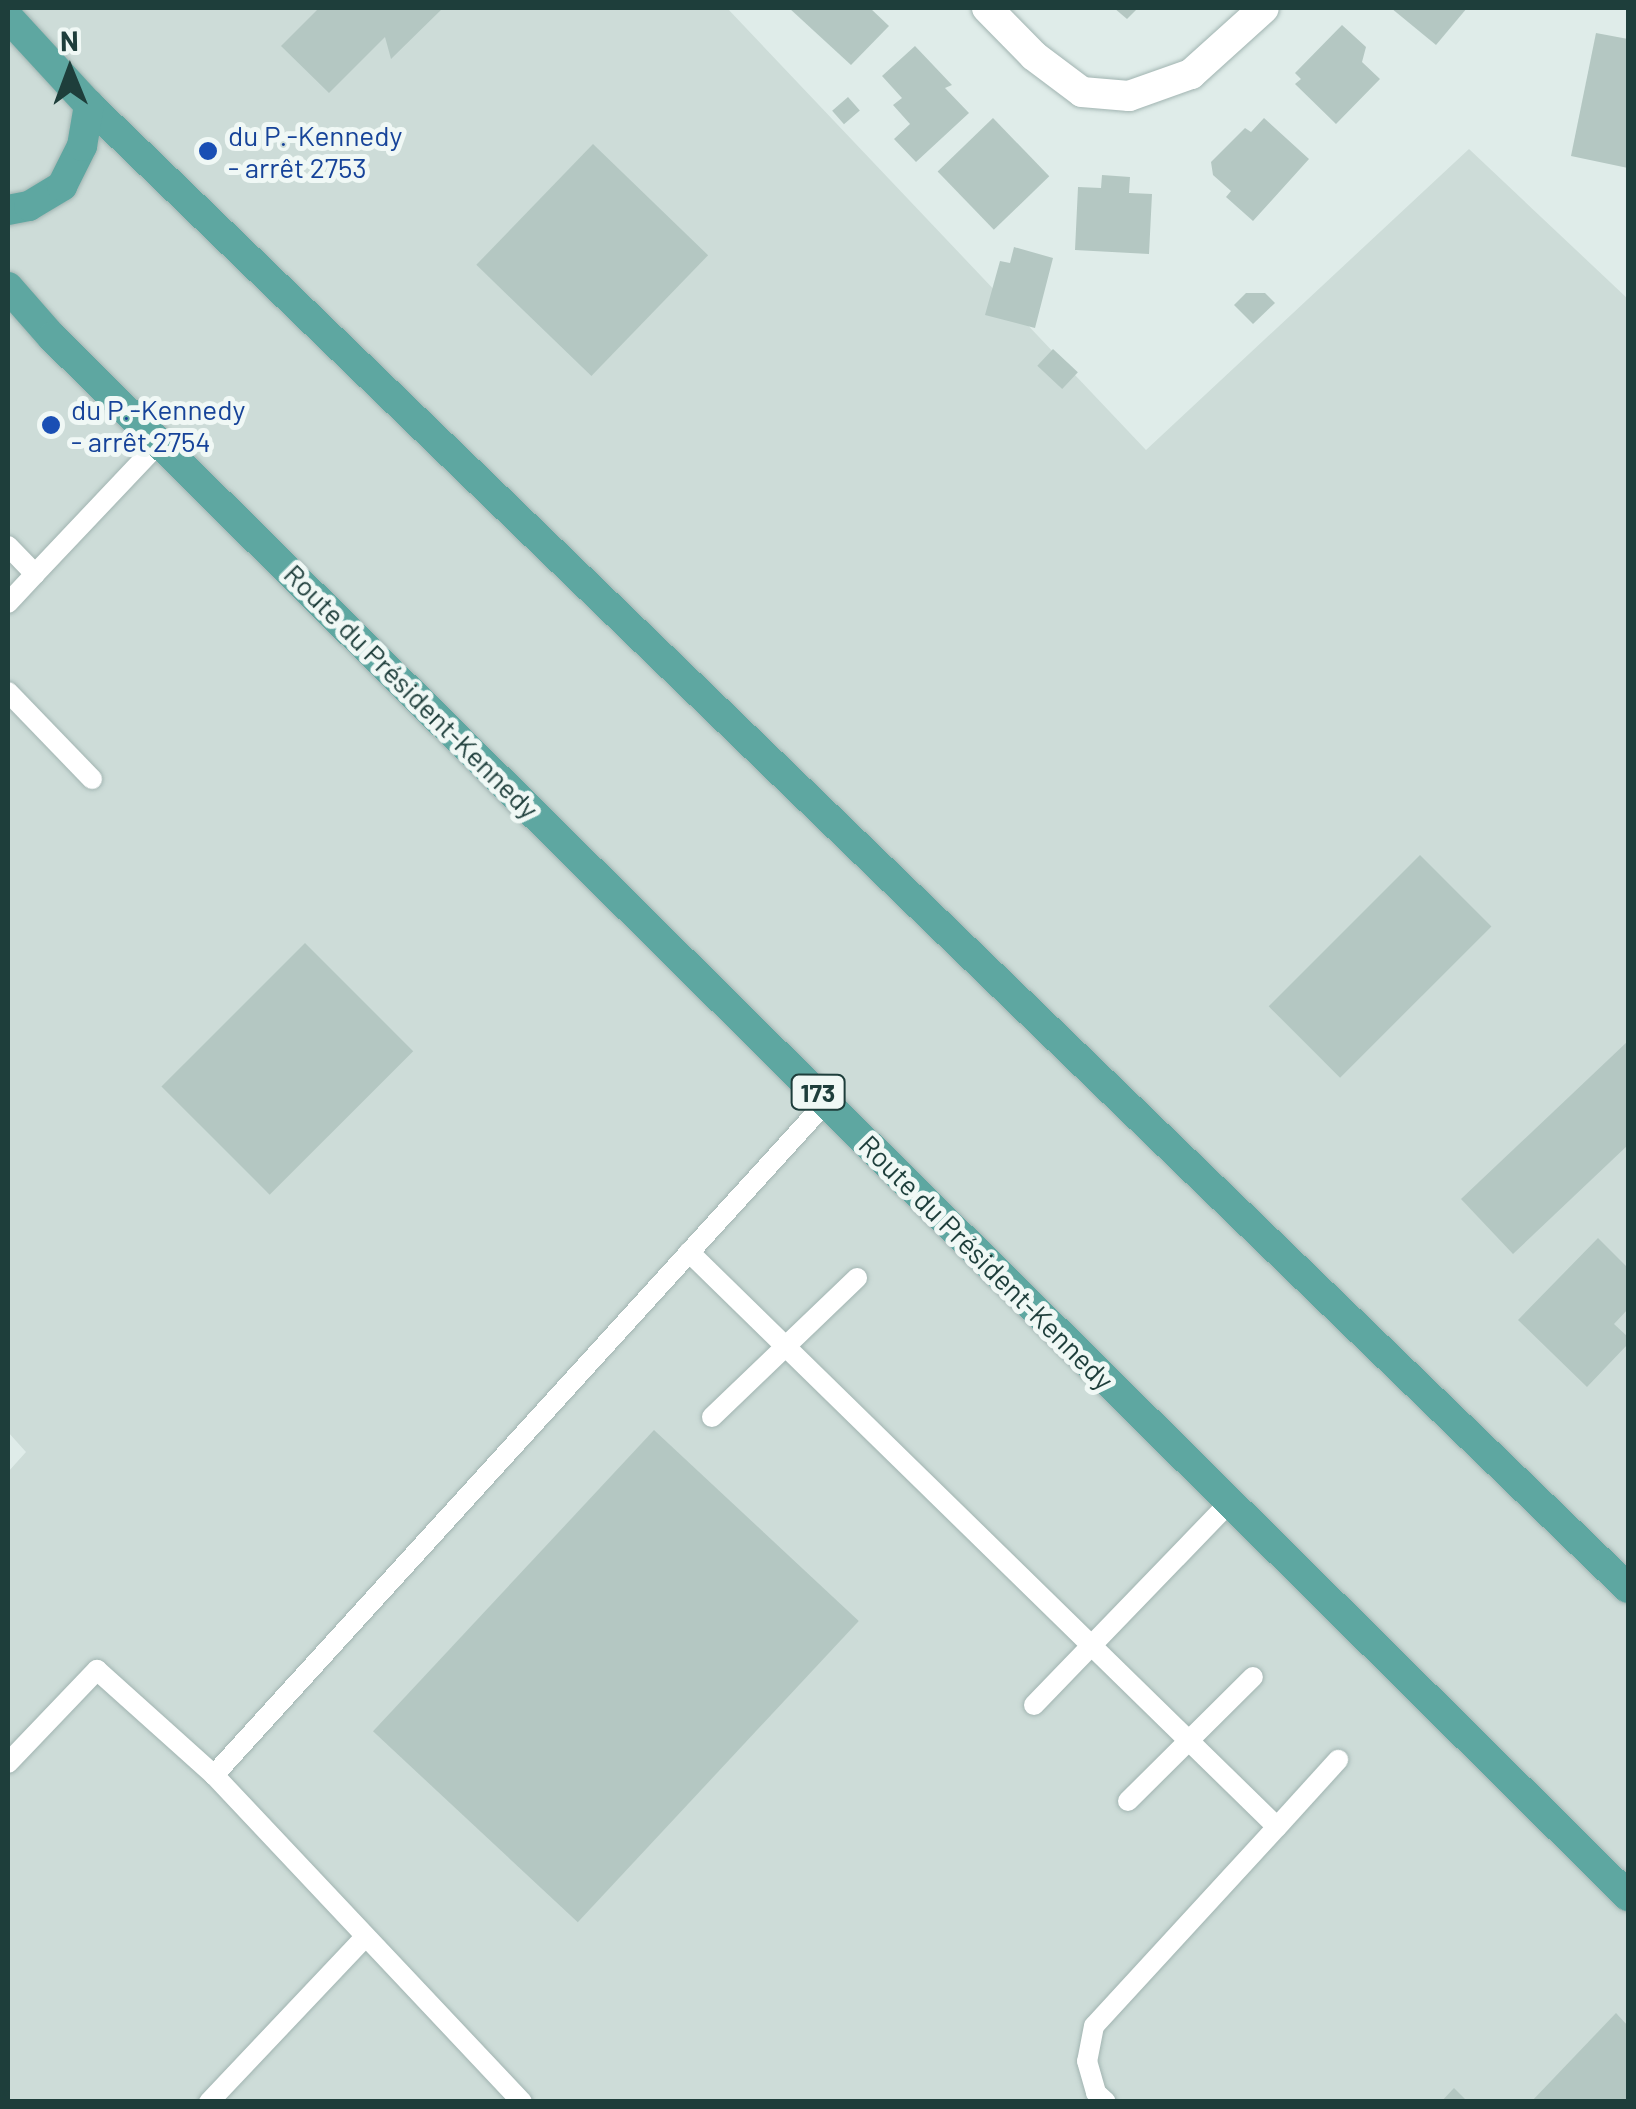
<!DOCTYPE html>
<meta charset="utf-8">
<style>
body{margin:0}
#map{position:relative;width:1636px;height:2109px;overflow:hidden;background:#dfece9;font-family:Barlow,sans-serif}
div>[style]{position:absolute}
[style*='--x']{left:calc(var(--x)*1px);top:calc(var(--y)*1px);width:calc(var(--w)*1px);rotate:calc(var(--a)*1deg)}
.built>*{inset:0;background:#cddcd8}
.building>*{inset:0;background:#b4c7c2;transform-origin:0 0}
.roads{filter:drop-shadow(0 0 2px #a1b4b1) drop-shadow(0 0 2px #a1b4b1)}
.lane>*{height:20px;margin:-10px;padding:0 10px;transform-origin:10px;border-radius:10px;background:#fff}
.street>*{height:30px;margin:-15px;padding:0 15px;transform-origin:15px;border-radius:15px;background:#fff}
.primary>*{height:30px;margin:-15px;padding:0 15px;transform-origin:15px;border-radius:15px;background:#5ea7a1}
.dots>*{width:28px;height:28px;translate:-50% -50%;box-sizing:border-box;border:5px solid #f0f8f5;border-radius:50%}
span{translate:-50% -50%;white-space:nowrap;text-align:center;line-height:1.15;-webkit-text-stroke:10px #f0f8f5;paint-order:stroke}
.shield-label span{padding:2px 8px;background:#f0f8f5;border:2px solid;border-radius:8px;-webkit-text-stroke-width:0}
.shield-label{font-size:25px;color:#1e3e3b;font-weight:700}
.transit-label{font-size:28px;color:#164399}
.left{translate:0 -50%;text-align:left}
.street-label{font-size:28px;color:#1e3e3b}
.frame{position:absolute;inset:0;border:10px solid #1e3e3b;pointer-events:none}
.north{position:absolute;left:20px;top:20px;width:100px;height:100px;-webkit-text-stroke:8px #f0f8f5;paint-order:stroke;rotate:359deg;font-size:28px;font-weight:700;line-height:40px;text-align:center;color:#1e3e3b}
.north::after{content:'';display:block;margin:auto;width:35px;height:45px;background:#1e3e3b;clip-path:polygon(50% 0,100% 100%,50% 72%,0 100%)}
</style>
<div id="map">
<div class="built">
<div style="clip-path:polygon(8px 8px,727px 8px,1146px 450px,1469px 149px,1628px 299px,1628px 2101px,8px 2101px,8px 1472px,26px 1452px,8px 1432px)"></div>
</div>
<div class="building">
<div style="clip-path:polygon(319px 8px,443px 8px,391px 59px,385px 37px,329px 93px,281px 46px)"></div>
<div style="clip-path:polygon(789px 8px,870px 8px,889px 26px,851px 65px)"></div>
<div style="clip-path:polygon(1114px 8px,1138px 8px,1127px 19px)"></div>
<div style="clip-path:polygon(1391px 8px,1467px 8px,1436px 45px)"></div>
<div style="clip-path:polygon(1342px 25px,1366px 47px,1362px 62px,1380px 79px,1336px 124px,1295px 84px,1301px 79px,1295px 73px)"></div>
<div style="clip-path:polygon(1596px 33px,1628px 39px,1628px 168px,1571px 156px)"></div>
<div style="clip-path:polygon(915px 46px,952px 85px,945px 88px,969px 113px,916px 162px,894px 139px,910px 124px,893px 105px,902px 98px,882px 76px)"></div>
<div style="left:848px;top:97px;width:18px;height:21px;rotate:49deg"></div>
<div style="left:993px;top:118px;width:81px;height:77px;rotate:46deg"></div>
<div style="clip-path:polygon(1264px 118px,1309px 159px,1253px 221px,1226px 197px,1231px 191px,1213px 175px,1211px 162px,1245px 128px,1251px 132px)"></div>
<div style="left:593px;top:144px;width:160px;height:168px;rotate:44deg"></div>
<div style="clip-path:polygon(1102px 175px,1130px 177px,1129px 193px,1152px 194px,1149px 254px,1075px 250px,1078px 187px,1101px 188px)"></div>
<div style="clip-path:polygon(1014px 247px,1053px 258px,1035px 328px,985px 315px,1000px 261px,1010px 263px)"></div>
<div style="clip-path:polygon(1246px 293px,1265px 293px,1275px 303px,1253px 324px,1234px 305px)"></div>
<div style="left:1053px;top:349px;width:34px;height:23px;rotate:43deg"></div>
<div style="left:1420px;top:855px;width:101px;height:214px;rotate:45deg"></div>
<div style="left:305px;top:943px;width:153px;height:203px;rotate:45deg"></div>
<div style="clip-path:polygon(1628px 1041px,1628px 1145px,1513px 1254px,1461px 1199px)"></div>
<div style="clip-path:polygon(1598px 1238px,1628px 1268px,1628px 1309px,1614px 1324px,1628px 1337px,1628px 1344px,1587px 1387px,1518px 1320px)"></div>
<div style="left:654px;top:1430px;width:280px;height:412px;rotate:43deg"></div>
<div style="clip-path:polygon(1616px 2013px,1628px 2026px,1628px 2102px,1531px 2102px)"></div>
<div style="clip-path:polygon(1454px 2088px,1468px 2102px,1441px 2102px)"></div>
</div>
<div class="roads">
<div class="lane">
<div style="--x:8;--y:546;--w:39;--a:46"></div>
<div style="--x:35;--y:574;--w:182;--a:-46.6"></div>
<div style="--x:8;--y:603;--w:40;--a:-47"></div>
<div style="--x:8;--y:692;--w:121;--a:46"></div>
<div style="--x:689;--y:1252;--w:822;--a:44.36"></div>
<div style="--x:1277;--y:1827;--w:270;--a:132.6"></div>
<div style="--x:1094;--y:2026;--w:36;--a:101"></div>
<div style="--x:1087;--y:2061;--w:33;--a:74"></div>
<div style="--x:1096;--y:2093;--w:13;--a:42"></div>
<div style="--x:712;--y:1417;--w:201;--a:-43.8"></div>
<div style="--x:1034;--y:1705;--w:279;--a:-46"></div>
<div style="--x:8;--y:1763;--w:129;--a:-46.3"></div>
<div style="--x:97;--y:1670;--w:157;--a:41.9"></div>
<div style="--x:214;--y:1775;--w:449;--a:46.7"></div>
<div style="--x:214;--y:1775;--w:911;--a:-47.71"></div>
<div style="--x:1128;--y:1801;--w:176;--a:-44.8"></div>
<div style="--x:1277;--y:1827;--w:91;--a:-47.7"></div>
<div style="--x:209;--y:2102;--w:226;--a:-46.6"></div>
</div>
<div class="street">
<div style="--x:987;--y:8;--w:67;--a:45.6"></div>
<div style="--x:1034;--y:56;--w:60;--a:36.9"></div>
<div style="--x:1082;--y:92;--w:47;--a:4.9"></div>
<div style="--x:1129;--y:96;--w:66;--a:-19.5"></div>
<div style="--x:1191;--y:74;--w:98;--a:-42.1"></div>
</div>
<div class="primary">
<div style="--x:8;--y:17;--w:120;--a:47.4"></div>
<div style="--x:89;--y:105;--w:2137;--a:43.94"></div>
<div style="--x:8;--y:210;--w:21;--a:-11"></div>
<div style="--x:29;--y:206;--w:39;--a:-31"></div>
<div style="--x:62;--y:186;--w:45;--a:-63.4"></div>
<div style="--x:82;--y:146;--w:42;--a:-80.3"></div>
<div style="--x:8;--y:287;--w:67;--a:48.7"></div>
<div style="--x:52;--y:337;--w:2217;--a:44.69"></div>
</div>
</div>
<div class="dots">
<div style="left:208px;top:151px;background:#1a4fb4"></div>
<div style="left:51px;top:425px;background:#1a4fb4"></div>
</div>
<div class="shield-label">
<span style="left:818px;top:1092px">173</span>
</div>
<div class="transit-label">
<span class="left" style="left:228px;top:151px">du P.-Kennedy<br>- arrêt 2753</span>
<span class="left" style="left:71px;top:425px">du P.-Kennedy<br>- arrêt 2754</span>
</div>
<div class="street-label">
<span style="left:412px;top:691px;rotate:45deg">Route du Président-Kennedy</span>
<span style="left:987px;top:1262px;rotate:45deg">Route du Président-Kennedy</span>
</div>
<div class="frame"></div>
<div class="north">N</div>
</div>
